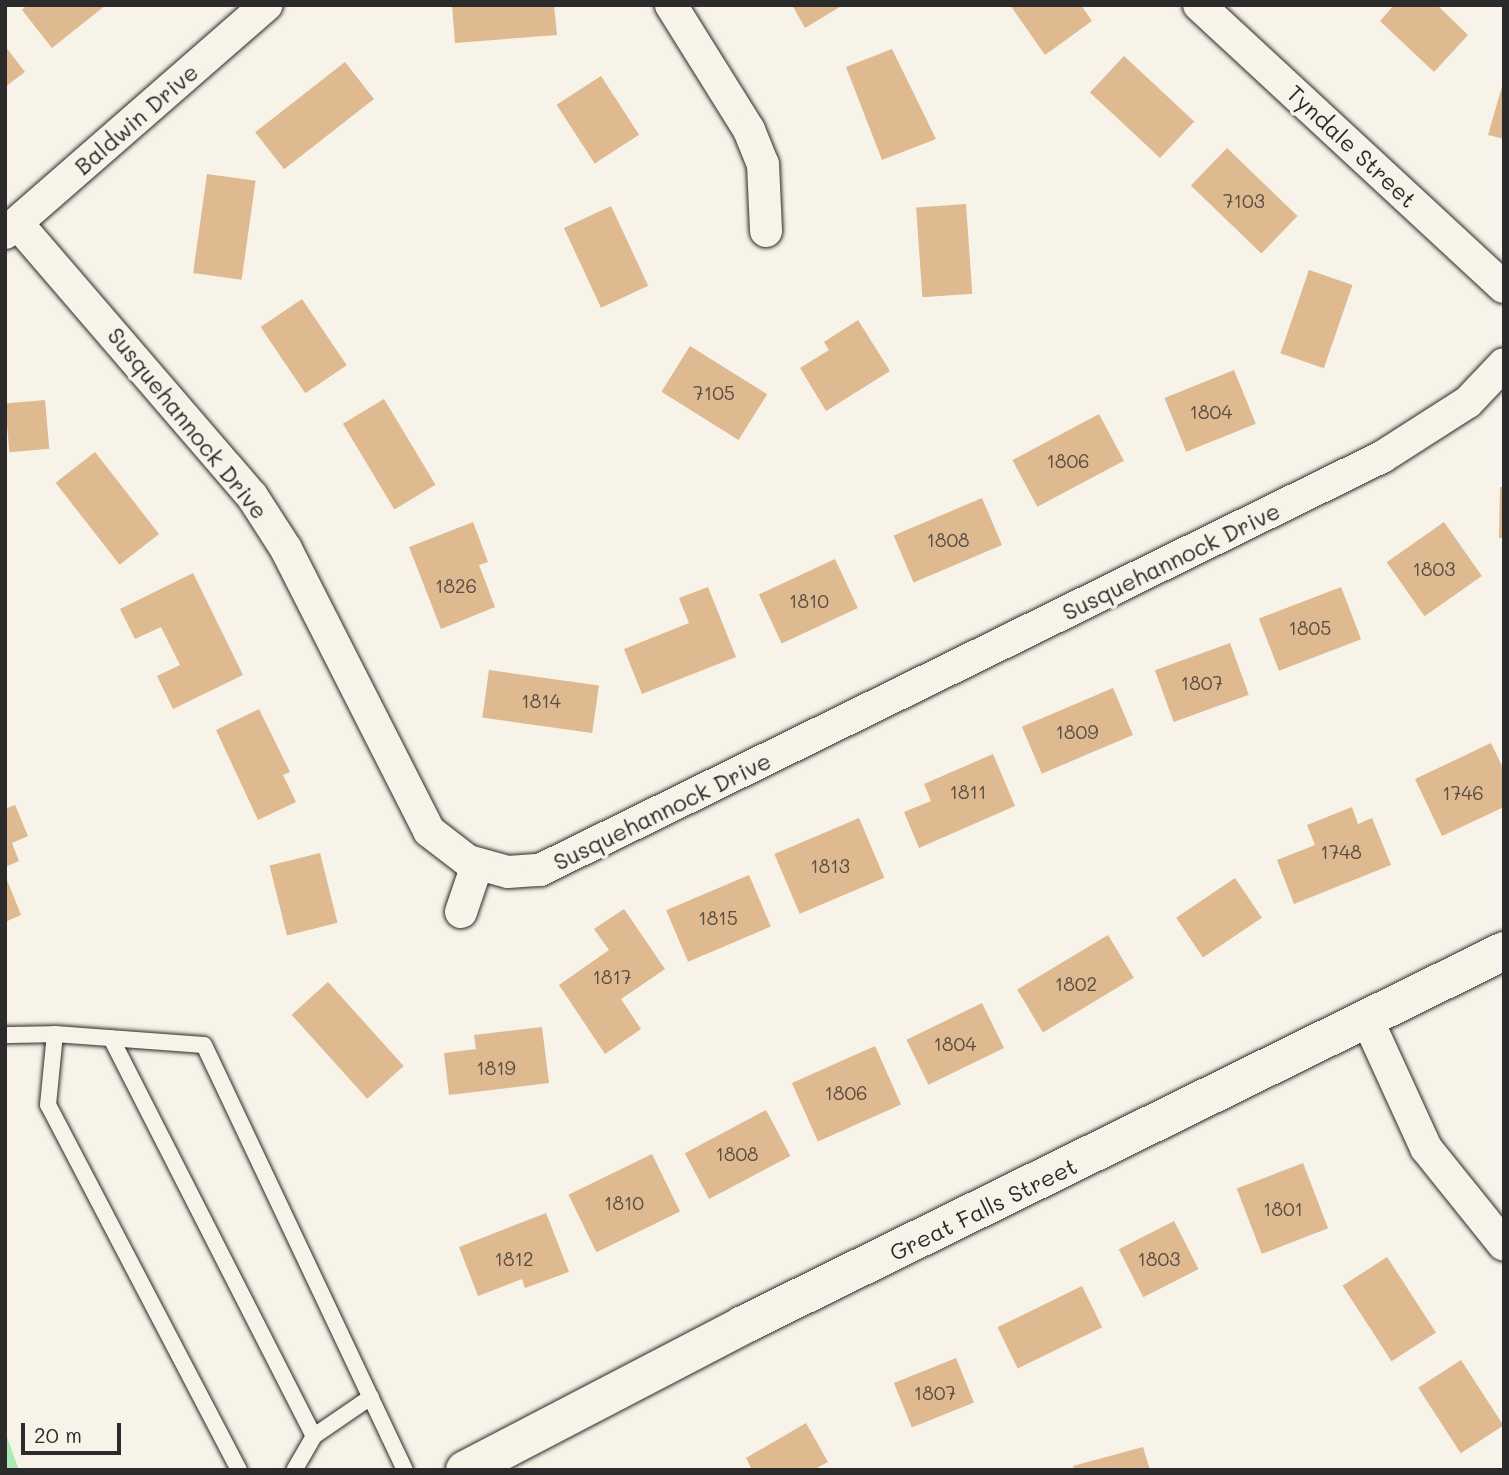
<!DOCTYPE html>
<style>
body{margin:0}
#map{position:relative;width:1509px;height:1475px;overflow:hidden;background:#f7f3e8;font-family:Mali,sans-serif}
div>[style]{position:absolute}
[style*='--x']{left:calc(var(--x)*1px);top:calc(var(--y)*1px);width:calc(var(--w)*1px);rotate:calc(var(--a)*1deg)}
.green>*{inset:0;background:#abeab1}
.building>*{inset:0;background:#dfb990;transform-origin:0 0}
.roads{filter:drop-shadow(0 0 2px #2b2b2b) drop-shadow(0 0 2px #2b2b2b)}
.lane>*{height:16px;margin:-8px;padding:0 8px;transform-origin:8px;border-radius:8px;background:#f7f3e8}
.street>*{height:32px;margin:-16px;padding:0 16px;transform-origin:16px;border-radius:16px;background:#f7f3e8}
.secondary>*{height:38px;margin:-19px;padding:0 19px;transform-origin:19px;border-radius:19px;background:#f7f3e8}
span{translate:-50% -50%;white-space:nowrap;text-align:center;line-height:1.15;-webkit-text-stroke:7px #f7f3e8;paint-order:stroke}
.number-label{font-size:19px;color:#584e44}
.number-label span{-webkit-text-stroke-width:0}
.street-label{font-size:23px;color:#2b2b2b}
.frame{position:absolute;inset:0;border:7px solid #2b2b2b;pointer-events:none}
.scale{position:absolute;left:21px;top:1423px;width:100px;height:32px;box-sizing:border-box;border:4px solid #2b2b2b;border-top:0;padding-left:9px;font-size:21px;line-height:24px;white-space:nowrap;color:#2b2b2b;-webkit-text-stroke:5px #f7f3e8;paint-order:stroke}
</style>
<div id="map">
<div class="green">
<div style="clip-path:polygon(5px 1432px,19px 1470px,5px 1470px)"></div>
</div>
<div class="building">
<div style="clip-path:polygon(27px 5px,106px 5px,52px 48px,22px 10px)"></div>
<div style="clip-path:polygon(452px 5px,554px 5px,557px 35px,455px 43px)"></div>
<div style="clip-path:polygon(792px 5px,843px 5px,805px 28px)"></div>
<div style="clip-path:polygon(1010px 5px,1081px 5px,1092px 21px,1045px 55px)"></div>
<div style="clip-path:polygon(1394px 5px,1437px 5px,1468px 35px,1434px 72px,1380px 21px)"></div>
<div style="clip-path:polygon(5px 46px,25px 72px,5px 87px)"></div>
<div style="clip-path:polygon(892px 49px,936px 139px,882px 160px,846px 67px)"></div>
<div style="left:1124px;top:56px;width:96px;height:50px;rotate:43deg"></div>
<div style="left:345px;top:62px;width:47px;height:114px;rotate:52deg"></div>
<div style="left:601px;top:76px;width:70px;height:53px;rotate:57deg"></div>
<div style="clip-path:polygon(1503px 83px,1504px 84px,1504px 139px,1488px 135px)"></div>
<div style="left:1227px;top:148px;width:98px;height:52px;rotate:44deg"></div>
<div style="left:207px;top:174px;width:49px;height:100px;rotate:8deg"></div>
<div style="left:966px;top:204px;width:90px;height:50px;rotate:86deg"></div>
<div style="left:611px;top:206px;width:88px;height:52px;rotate:65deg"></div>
<div style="left:1309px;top:270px;width:46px;height:88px;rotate:19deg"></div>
<div style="left:302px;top:299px;width:80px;height:50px;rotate:56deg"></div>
<div style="clip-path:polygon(858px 320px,890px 371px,826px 411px,800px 368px,829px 350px,824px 342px)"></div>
<div style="left:690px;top:346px;width:91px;height:54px;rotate:32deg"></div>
<div style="left:1234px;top:370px;width:58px;height:75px;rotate:68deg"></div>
<div style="left:384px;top:399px;width:100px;height:48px;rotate:59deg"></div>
<div style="left:45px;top:400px;width:49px;height:40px;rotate:85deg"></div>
<div style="left:1099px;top:414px;width:53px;height:98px;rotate:62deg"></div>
<div style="left:95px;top:452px;width:104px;height:50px;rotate:52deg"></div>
<div style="clip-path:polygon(1500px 487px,1504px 487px,1504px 538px,1499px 538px)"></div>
<div style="left:982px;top:498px;width:51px;height:96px;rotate:67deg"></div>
<div style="clip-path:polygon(473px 522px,488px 562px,479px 565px,495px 607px,441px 629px,409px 547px)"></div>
<div style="left:1444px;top:522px;width:66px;height:70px;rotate:55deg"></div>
<div style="left:835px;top:559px;width:54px;height:84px;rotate:65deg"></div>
<div style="clip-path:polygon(193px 573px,243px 675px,173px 709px,157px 676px,180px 665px,161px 627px,135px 639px,120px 609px)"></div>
<div style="clip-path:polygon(708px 587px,736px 657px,642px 694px,624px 649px,689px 623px,679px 598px)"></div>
<div style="left:1341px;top:587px;width:56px;height:88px;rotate:69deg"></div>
<div style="left:1230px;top:643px;width:55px;height:80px;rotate:70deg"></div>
<div style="left:489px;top:670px;width:111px;height:48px;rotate:8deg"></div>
<div style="left:1113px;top:688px;width:51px;height:99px;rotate:67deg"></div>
<div style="clip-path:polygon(259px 709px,290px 772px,283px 775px,296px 802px,258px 820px,216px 730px)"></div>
<div style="clip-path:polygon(1491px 743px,1504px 770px,1504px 807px,1442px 836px,1415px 779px)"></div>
<div style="clip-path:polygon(993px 754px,1015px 806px,919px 848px,904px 812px,931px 801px,924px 784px)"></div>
<div style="clip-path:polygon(15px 805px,28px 836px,12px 843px,19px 861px,5px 867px,5px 809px)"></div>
<div style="clip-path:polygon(1352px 807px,1358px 824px,1372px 818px,1391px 865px,1294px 904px,1277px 860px,1315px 845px,1307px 825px)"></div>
<div style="left:859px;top:818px;width:65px;height:92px;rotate:67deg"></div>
<div style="left:320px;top:853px;width:72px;height:52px;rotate:76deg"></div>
<div style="clip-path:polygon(5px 875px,21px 915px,5px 922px)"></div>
<div style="left:749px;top:875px;width:56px;height:90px;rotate:67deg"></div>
<div style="left:1235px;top:878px;width:48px;height:71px;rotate:56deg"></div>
<div style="clip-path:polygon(624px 909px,665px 969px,621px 999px,641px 1029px,605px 1054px,559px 985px,609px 950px,594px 929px)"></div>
<div style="left:1108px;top:935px;width:50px;height:106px;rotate:59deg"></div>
<div style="left:328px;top:982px;width:113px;height:49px;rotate:48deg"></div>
<div style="left:982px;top:1003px;width:50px;height:84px;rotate:64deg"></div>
<div style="clip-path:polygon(542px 1027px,549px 1083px,449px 1095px,444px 1053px,476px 1049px,474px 1035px)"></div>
<div style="left:875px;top:1046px;width:64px;height:91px;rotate:66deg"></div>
<div style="left:766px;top:1110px;width:52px;height:92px;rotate:62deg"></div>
<div style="left:652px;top:1154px;width:64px;height:93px;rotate:64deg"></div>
<div style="left:1303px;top:1163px;width:70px;height:71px;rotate:69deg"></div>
<div style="clip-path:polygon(546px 1213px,569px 1272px,525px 1288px,522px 1279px,478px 1296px,459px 1247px)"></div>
<div style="left:1174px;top:1221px;width:54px;height:62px;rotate:63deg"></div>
<div style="left:1387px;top:1257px;width:90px;height:53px;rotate:57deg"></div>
<div style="left:1082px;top:1286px;width:46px;height:94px;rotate:64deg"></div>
<div style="left:956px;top:1358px;width:48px;height:67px;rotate:68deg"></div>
<div style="left:1461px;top:1360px;width:78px;height:51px;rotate:57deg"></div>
<div style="clip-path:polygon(806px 1423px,828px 1462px,813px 1470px,752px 1470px,746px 1458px)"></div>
<div style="clip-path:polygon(1143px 1447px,1150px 1470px,1074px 1470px,1073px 1466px)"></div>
</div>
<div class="roads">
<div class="lane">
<div style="--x:5;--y:1035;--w:50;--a:-1.1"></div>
<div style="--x:111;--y:1038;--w:447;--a:63"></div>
<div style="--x:314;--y:1436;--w:39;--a:120"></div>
<div style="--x:314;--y:1436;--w:69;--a:-34.4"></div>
<div style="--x:239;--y:1470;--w:412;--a:-117.6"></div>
<div style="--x:48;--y:1105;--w:71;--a:-84.4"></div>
<div style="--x:55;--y:1034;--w:149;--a:4.2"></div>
<div style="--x:204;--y:1045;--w:470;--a:64.7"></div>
</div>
<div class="street">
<div style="--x:671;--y:5;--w:147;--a:58"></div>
<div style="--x:749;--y:130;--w:37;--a:68"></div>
<div style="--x:763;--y:164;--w:67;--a:87.4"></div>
<div style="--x:1199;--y:5;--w:415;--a:42.8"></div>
<div style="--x:17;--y:223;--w:360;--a:49.3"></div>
<div style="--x:252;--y:496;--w:63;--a:57.3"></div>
<div style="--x:286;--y:549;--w:316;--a:63.1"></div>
<div style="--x:429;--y:831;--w:49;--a:37.6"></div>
<div style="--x:468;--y:861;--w:41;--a:15.4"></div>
<div style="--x:508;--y:872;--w:32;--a:-4"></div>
<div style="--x:540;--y:870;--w:938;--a:-26.13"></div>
<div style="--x:1382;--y:457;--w:102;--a:-32.6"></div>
<div style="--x:1468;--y:402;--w:52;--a:-46.5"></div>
<div style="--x:5;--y:233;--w:347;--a:-41.1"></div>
<div style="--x:461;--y:912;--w:50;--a:-71.2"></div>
<div style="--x:1367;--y:1019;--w:142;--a:65.4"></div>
<div style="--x:1426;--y:1148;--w:124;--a:51.2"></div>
</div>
<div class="secondary">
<div style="--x:465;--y:1470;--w:314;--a:-27.5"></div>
<div style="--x:743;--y:1325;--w:848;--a:-26.17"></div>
</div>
</div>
<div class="number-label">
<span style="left:1244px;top:201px">7103</span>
<span style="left:714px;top:393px">7105</span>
<span style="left:1211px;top:412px">1804</span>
<span style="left:1068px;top:461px">1806</span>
<span style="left:948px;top:540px">1808</span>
<span style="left:1434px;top:569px">1803</span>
<span style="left:456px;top:586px">1826</span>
<span style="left:809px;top:601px">1810</span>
<span style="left:1310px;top:628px">1805</span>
<span style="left:1202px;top:683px">1807</span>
<span style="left:541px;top:701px">1814</span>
<span style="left:1077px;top:732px">1809</span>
<span style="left:968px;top:792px">1811</span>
<span style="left:1463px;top:793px">1746</span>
<span style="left:1341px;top:852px">1748</span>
<span style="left:830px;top:866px">1813</span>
<span style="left:718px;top:918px">1815</span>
<span style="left:612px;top:977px">1817</span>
<span style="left:1076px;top:984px">1802</span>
<span style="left:955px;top:1044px">1804</span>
<span style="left:496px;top:1068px">1819</span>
<span style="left:846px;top:1093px">1806</span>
<span style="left:737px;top:1154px">1808</span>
<span style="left:624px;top:1203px">1810</span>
<span style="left:1283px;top:1209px">1801</span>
<span style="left:514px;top:1259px">1812</span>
<span style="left:1159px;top:1259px">1803</span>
<span style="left:935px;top:1393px">1807</span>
</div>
<div class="street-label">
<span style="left:136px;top:119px;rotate:-41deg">Baldwin Drive</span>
<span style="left:1352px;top:146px;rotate:43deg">Tyndale Street</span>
<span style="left:188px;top:423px;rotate:51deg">Susquehannock Drive</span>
<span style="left:1171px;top:561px;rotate:-26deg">Susquehannock Drive</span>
<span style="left:662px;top:811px;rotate:-26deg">Susquehannock Drive</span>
<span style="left:983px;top:1209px;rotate:-26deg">Great Falls Street</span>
</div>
<div class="frame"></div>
<div class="scale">20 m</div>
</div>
